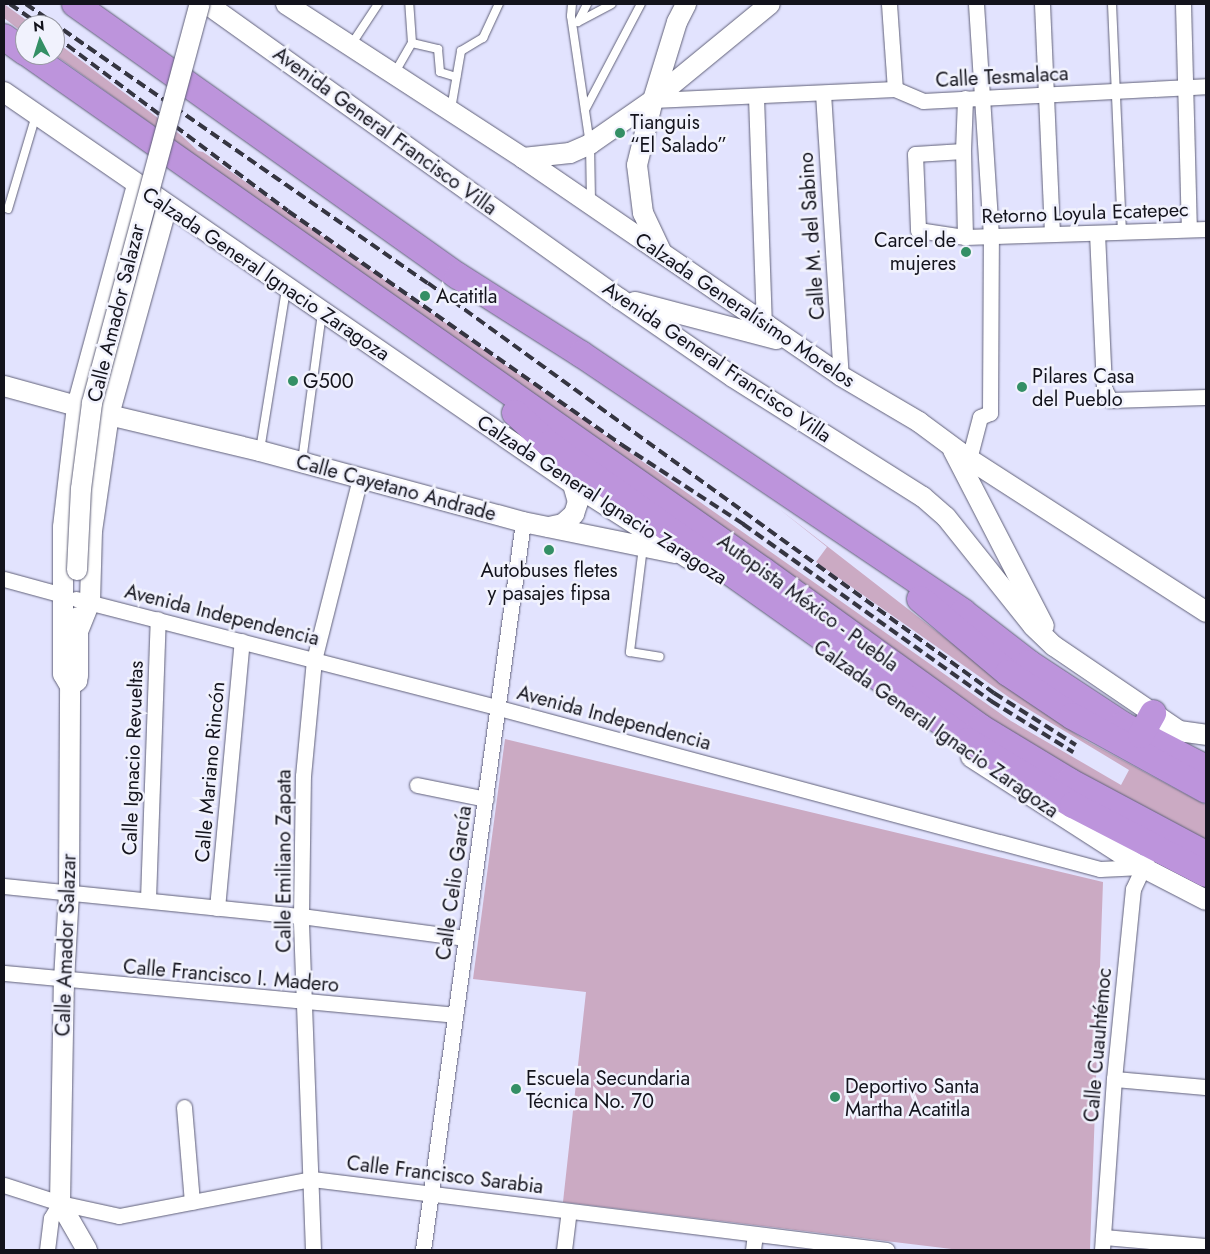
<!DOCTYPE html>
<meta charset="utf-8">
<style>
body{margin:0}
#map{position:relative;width:1210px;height:1254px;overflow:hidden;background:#e2e3fe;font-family:Jost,sans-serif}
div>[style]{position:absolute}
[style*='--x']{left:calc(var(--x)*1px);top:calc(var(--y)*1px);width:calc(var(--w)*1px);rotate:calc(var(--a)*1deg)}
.green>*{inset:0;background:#cbaac3}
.roads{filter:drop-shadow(0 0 1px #616179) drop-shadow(0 0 1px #616179)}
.lane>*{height:8px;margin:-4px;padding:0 4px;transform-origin:4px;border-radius:4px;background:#fff}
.street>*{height:15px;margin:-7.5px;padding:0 7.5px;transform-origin:7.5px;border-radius:7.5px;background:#fff}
.secondary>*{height:20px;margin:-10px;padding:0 10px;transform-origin:10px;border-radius:10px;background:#fff}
.highway>*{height:26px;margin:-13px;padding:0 13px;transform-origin:13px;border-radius:13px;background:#bd94dc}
.rail>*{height:4px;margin-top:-2px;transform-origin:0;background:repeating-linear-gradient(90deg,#353541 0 10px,transparent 0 15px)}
.bridges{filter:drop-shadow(0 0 1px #616179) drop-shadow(0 0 1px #616179)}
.secondary-bridge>*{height:20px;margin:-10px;padding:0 10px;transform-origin:10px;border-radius:10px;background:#fff}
.dots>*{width:14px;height:14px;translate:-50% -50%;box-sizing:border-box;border:2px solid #f1f2fd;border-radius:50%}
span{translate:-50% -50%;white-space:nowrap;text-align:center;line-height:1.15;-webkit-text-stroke:5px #f1f2fd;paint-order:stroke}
.street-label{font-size:20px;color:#13131c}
.poi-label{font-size:20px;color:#13131c}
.left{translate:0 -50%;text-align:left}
.right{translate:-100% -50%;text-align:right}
.frame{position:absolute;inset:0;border:5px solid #13131c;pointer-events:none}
.north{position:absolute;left:15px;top:15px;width:50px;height:50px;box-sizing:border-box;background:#f1f2fd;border:1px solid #9899a3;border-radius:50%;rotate:355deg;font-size:14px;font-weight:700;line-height:20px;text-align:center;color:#13131c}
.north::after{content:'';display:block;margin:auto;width:18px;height:22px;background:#348f65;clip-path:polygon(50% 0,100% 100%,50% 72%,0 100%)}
</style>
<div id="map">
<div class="green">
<div style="clip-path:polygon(4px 4px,33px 25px,25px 25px,25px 34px,4px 18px)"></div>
<div style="clip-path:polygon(55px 41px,182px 136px,198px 151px,203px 152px,1011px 721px,1121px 785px,1129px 770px,1010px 698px,816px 562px,827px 547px,778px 508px,1025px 700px,1085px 740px,1206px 805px,1206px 865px,1021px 740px,154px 126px,55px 55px)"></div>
<div style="clip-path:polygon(505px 739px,1103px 882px,1090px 1250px,960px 1250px,563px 1202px,586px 992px,473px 979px)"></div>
</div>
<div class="roads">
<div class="lane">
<div style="--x:572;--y:4;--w:12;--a:95"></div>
<div style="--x:571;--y:16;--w:129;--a:81.6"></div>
<div style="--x:590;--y:144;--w:59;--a:89"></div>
<div style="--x:1112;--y:4;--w:228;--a:87.5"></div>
<div style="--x:578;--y:22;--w:38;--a:-28"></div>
<div style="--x:578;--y:22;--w:20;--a:-63"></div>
<div style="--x:412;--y:43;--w:27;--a:13"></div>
<div style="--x:438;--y:49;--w:23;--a:85"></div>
<div style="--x:440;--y:72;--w:17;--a:17"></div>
<div style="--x:351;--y:45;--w:49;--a:-56.6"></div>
<div style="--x:394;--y:74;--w:36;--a:-60"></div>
<div style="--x:412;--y:43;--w:39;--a:-94"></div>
<div style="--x:451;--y:109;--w:59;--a:-80.2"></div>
<div style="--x:461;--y:51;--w:26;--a:-31"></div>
<div style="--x:483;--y:38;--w:38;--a:-65"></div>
<div style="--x:585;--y:110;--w:120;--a:-62.2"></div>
<div style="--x:8;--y:209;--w:98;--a:-73.4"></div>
<div style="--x:260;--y:450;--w:163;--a:-80.8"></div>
<div style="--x:302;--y:461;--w:148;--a:-82.3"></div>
<div style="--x:643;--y:547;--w:106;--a:97.1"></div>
<div style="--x:630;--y:652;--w:30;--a:9"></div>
</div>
<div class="street">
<div style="--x:889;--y:4;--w:85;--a:86"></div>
<div style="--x:1042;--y:4;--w:230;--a:87.5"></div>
<div style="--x:1183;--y:4;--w:225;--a:88.5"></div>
<div style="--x:823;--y:93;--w:284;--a:86.4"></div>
<div style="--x:756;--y:97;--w:228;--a:88"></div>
<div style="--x:653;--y:100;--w:242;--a:-2.6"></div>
<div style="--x:895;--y:89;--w:30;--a:23"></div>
<div style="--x:923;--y:101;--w:283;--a:-3"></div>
<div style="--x:963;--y:151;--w:53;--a:-87.8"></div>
<div style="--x:1097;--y:233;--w:155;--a:87.4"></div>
<div style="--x:1104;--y:388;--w:13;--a:63"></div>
<div style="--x:1110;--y:400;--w:96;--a:-1.8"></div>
<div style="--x:965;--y:237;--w:86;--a:-91.3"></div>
<div style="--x:963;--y:151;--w:48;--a:176.4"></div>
<div style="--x:915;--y:154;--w:76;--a:87.7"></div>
<div style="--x:918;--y:230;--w:48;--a:8.5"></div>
<div style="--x:965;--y:237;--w:241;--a:-1.9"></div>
<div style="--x:969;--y:459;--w:43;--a:-75.3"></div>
<div style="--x:980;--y:417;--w:11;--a:-22"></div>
<div style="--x:990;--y:413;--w:177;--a:-89.7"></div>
<div style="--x:991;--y:236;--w:232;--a:-93.7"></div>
<div style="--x:4;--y:579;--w:61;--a:15.2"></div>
<div style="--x:76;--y:599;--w:437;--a:14.4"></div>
<div style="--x:499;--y:708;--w:622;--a:15"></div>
<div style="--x:1100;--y:869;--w:42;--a:-2.7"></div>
<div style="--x:417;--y:785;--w:70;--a:11.5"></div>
<div style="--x:4;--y:886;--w:299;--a:5.8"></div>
<div style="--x:301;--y:916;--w:166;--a:7.6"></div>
<div style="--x:148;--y:899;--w:280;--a:-88"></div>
<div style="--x:217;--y:908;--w:268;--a:-84.7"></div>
<div style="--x:4;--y:973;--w:453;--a:5.3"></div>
<div style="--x:1114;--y:1079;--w:92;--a:5"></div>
<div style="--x:184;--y:1107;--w:95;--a:85.2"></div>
<div style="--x:4;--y:1185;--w:59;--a:17.8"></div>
<div style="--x:60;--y:1203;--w:60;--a:12.4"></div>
<div style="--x:119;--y:1216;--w:197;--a:-10.9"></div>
<div style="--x:312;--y:1179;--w:579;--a:7.04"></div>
<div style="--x:1103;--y:1237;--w:103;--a:5"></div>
<div style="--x:47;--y:1250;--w:32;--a:-83"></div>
<div style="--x:51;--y:1218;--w:17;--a:-59"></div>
<div style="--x:313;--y:1250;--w:334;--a:-92.1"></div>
<div style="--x:301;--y:916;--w:140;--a:-89.2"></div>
<div style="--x:303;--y:776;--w:117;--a:-84.6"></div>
<div style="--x:314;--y:660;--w:188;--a:-75.8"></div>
<div style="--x:423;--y:1250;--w:735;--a:-82.18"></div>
<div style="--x:564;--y:1250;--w:39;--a:-83"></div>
<div style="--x:753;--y:1250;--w:16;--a:-83"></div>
<div style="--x:1102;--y:1250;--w:171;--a:-86"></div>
<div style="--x:1114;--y:1079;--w:191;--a:-84.3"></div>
<div style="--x:1133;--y:889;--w:31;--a:-65"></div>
</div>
<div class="secondary">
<div style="--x:207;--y:4;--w:508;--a:35.54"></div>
<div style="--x:620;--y:299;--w:137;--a:34.6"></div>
<div style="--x:733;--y:377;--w:225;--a:32.3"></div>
<div style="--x:923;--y:497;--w:30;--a:41"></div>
<div style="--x:946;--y:517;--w:139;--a:51.4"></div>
<div style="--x:1033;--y:626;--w:29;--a:44"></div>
<div style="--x:1054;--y:646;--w:151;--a:34.2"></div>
<div style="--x:1179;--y:731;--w:27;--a:8"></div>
<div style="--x:286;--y:4;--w:283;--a:33"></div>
<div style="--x:523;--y:158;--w:386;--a:34.4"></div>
<div style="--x:841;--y:376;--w:91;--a:30.5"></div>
<div style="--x:919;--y:422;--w:62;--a:36.5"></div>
<div style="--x:969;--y:459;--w:282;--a:32.8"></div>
<div style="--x:4;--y:92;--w:691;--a:34.56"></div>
<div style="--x:573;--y:484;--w:137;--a:32.8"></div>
<div style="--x:523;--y:158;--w:47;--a:-6.1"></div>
<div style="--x:570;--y:153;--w:22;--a:-24"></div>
<div style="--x:590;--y:144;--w:77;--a:-34.9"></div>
<div style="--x:653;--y:100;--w:151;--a:-39.4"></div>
<div style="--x:661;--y:251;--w:42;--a:-115.3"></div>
<div style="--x:643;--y:213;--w:48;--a:-97.1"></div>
<div style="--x:637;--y:165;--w:67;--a:-76.2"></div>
<div style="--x:653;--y:100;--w:82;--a:-72.9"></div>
<div style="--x:677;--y:22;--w:20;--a:-63"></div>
<div style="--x:635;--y:302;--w:146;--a:14.7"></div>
<div style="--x:4;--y:386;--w:76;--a:15.3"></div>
<div style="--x:109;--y:415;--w:155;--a:13.4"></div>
<div style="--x:260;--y:451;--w:272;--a:15.1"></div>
<div style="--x:523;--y:522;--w:155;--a:11.5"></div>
<div style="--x:953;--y:450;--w:198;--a:62.7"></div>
<div style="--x:549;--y:527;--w:14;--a:-12"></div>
<div style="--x:563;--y:524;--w:15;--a:-42"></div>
<div style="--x:574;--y:514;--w:13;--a:-72"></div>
<div style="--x:578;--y:502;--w:19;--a:-106"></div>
<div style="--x:79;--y:629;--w:29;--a:-68"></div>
<div style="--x:90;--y:602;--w:71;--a:-88.4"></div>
<div style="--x:92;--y:531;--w:117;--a:-81.7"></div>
<div style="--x:109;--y:415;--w:217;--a:-74.5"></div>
<div style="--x:70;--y:686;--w:9;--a:-36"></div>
<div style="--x:77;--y:681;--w:6;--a:-81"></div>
<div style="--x:78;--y:675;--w:58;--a:-90"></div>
<div style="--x:971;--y:757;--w:203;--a:32.8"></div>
<div style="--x:1142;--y:867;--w:72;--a:27.3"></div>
<div style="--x:87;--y:1250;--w:54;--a:-119.9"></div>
<div style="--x:60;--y:1203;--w:223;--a:-89"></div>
<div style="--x:64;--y:980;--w:87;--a:-86.7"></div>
<div style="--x:69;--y:893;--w:207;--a:-89.7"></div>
<div style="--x:70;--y:686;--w:14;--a:-120"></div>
<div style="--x:63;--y:674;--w:147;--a:-90"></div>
<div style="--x:63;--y:527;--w:122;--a:-83.4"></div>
<div style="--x:77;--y:406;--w:229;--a:-74.8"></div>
</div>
<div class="highway">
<div style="--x:75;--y:4;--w:470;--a:35.4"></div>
<div style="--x:458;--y:276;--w:146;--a:32.4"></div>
<div style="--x:581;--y:354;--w:461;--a:34"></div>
<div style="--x:963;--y:612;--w:83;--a:37.7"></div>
<div style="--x:1029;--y:663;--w:113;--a:33.4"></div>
<div style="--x:1123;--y:725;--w:93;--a:27.4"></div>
<div style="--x:4;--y:37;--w:26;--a:36"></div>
<div style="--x:30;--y:55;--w:897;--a:35.11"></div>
<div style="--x:764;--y:571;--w:266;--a:35.8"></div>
<div style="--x:980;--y:727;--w:104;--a:31.2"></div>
<div style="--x:1069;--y:781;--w:155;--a:28.1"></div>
<div style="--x:515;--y:413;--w:46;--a:42.4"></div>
<div style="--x:549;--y:444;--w:514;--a:35.33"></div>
<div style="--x:968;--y:741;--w:123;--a:31.4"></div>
<div style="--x:1073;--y:805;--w:150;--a:27.4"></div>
<div style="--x:920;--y:599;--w:115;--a:40.1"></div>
<div style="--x:1008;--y:673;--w:77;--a:33.9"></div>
<div style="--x:1072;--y:716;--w:153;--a:28.9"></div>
<div style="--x:1141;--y:735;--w:25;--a:-61"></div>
</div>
</div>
<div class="rail">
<div style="--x:10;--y:4;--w:37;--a:35"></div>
<div style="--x:26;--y:4;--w:489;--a:34.8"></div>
<div style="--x:428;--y:283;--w:699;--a:35.92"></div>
<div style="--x:994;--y:693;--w:97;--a:32.4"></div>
<div style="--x:55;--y:36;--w:291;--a:36.9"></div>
<div style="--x:288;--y:211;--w:408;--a:35"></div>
<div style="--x:622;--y:445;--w:145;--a:33.1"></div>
<div style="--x:743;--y:524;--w:305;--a:35.5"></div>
<div style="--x:991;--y:701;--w:97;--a:31.9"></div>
</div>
<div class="bridges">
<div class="secondary-bridge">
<div style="--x:77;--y:570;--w:81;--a:-87.2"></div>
<div style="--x:81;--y:489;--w:87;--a:-82.7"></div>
<div style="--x:92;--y:403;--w:413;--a:-74.9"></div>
</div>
</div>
<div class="dots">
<div style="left:620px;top:133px;background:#348f65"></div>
<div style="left:966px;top:252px;background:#348f65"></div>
<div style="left:425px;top:296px;background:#348f65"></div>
<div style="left:293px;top:381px;background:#348f65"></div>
<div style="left:1022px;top:387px;background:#348f65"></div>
<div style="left:549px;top:550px;background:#348f65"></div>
<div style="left:516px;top:1089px;background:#348f65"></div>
<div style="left:835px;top:1097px;background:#348f65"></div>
</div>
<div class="street-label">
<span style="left:1002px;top:77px;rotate:-3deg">Calle Tesmalaca</span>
<span style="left:385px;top:131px;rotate:36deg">Avenida General Francisco Villa</span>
<span style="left:1085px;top:213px;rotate:-2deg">Retorno Loyula Ecatepec</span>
<span style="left:812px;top:236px;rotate:-94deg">Calle M. del Sabino</span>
<span style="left:266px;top:274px;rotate:34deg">Calzada General Ignacio Zaragoza</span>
<span style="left:745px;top:310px;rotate:34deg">Calzada Generalísimo Morelos</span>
<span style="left:116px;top:313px;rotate:-76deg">Calle Amador Salazar</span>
<span style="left:717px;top:362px;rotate:34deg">Avenida General Francisco Villa</span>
<span style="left:396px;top:488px;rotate:15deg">Calle Cayetano Andrade</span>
<span style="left:602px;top:500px;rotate:33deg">Calzada General Ignacio Zaragoza</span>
<span style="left:808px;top:603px;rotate:36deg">Autopista México - Puebla</span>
<span style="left:222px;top:615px;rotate:14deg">Avenida Independencia</span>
<span style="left:614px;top:718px;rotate:15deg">Avenida Independencia</span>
<span style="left:936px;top:729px;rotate:35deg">Calzada General Ignacio Zaragoza</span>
<span style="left:133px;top:758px;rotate:-88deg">Calle Ignacio Revueltas</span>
<span style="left:210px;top:772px;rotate:-85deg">Calle Mariano Rincón</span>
<span style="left:284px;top:861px;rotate:-90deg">Calle Emiliano Zapata</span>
<span style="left:454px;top:883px;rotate:-82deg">Calle Celio García</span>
<span style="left:66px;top:945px;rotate:-88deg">Calle Amador Salazar</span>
<span style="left:231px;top:976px;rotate:5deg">Calle Francisco I. Madero</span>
<span style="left:1098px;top:1045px;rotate:-85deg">Calle Cuauhtémoc</span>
<span style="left:445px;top:1175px;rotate:7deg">Calle Francisco Sarabia</span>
</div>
<div class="poi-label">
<span class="left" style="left:630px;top:134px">Tianguis<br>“El Salado”</span>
<span class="right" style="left:956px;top:252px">Carcel de<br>mujeres</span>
<span class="left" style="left:436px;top:296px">Acatitla</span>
<span class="left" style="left:1032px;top:388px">Pilares Casa<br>del Pueblo</span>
<span class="left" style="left:303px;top:381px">G500</span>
<span style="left:549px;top:582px">Autobuses fletes<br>y pasajes fipsa</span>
<span class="left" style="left:526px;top:1090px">Escuela Secundaria<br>Técnica No. 70</span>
<span class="left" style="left:845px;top:1098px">Deportivo Santa<br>Martha Acatitla</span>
</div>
<div class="frame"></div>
<div class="north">N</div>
</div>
